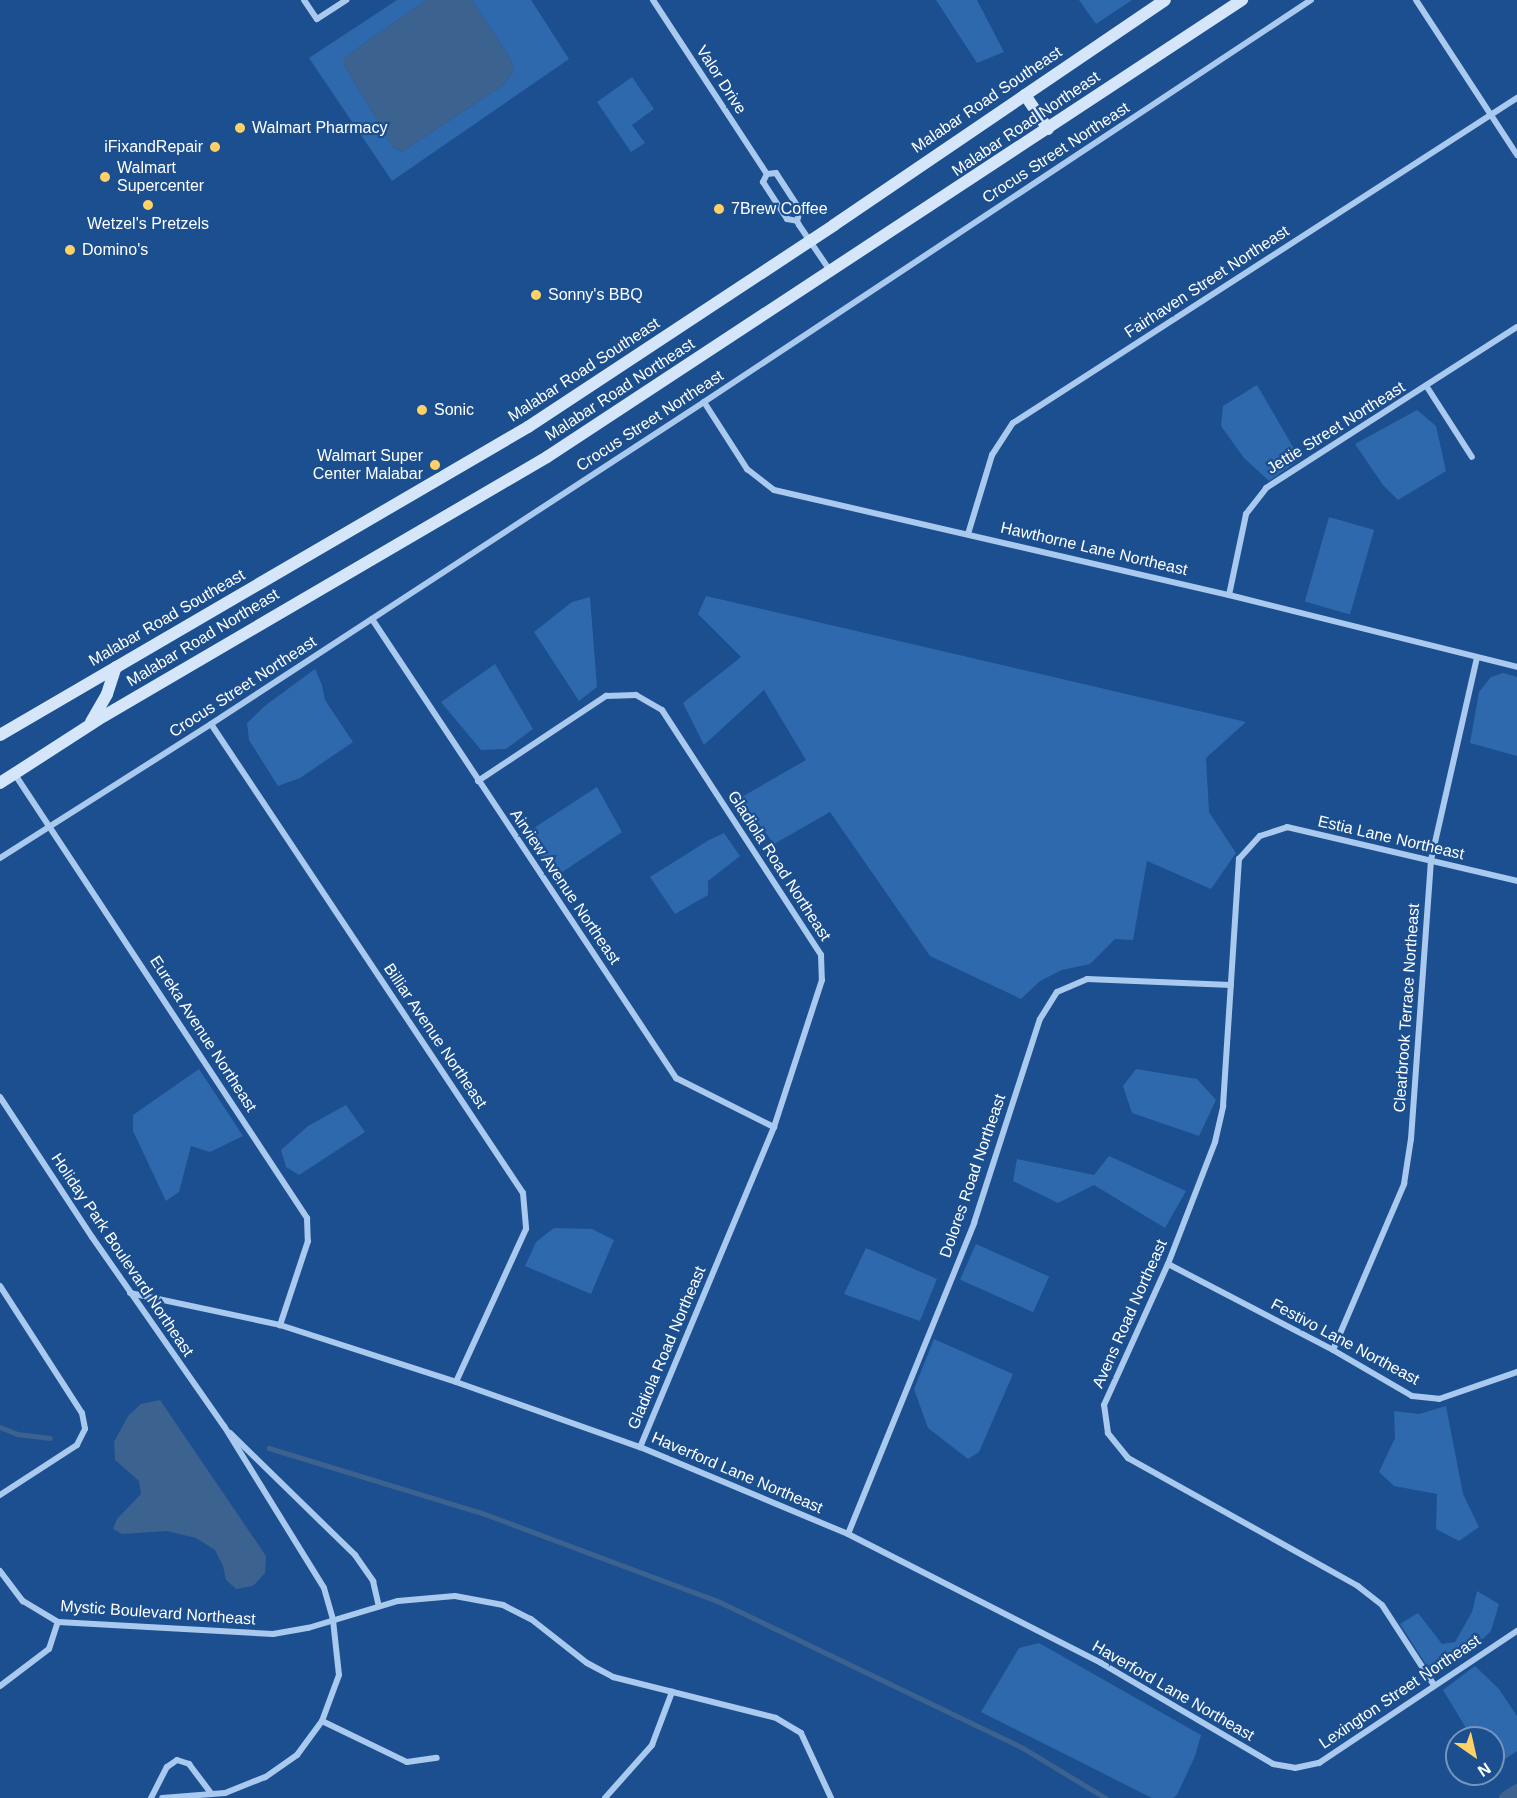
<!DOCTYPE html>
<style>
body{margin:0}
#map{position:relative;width:1517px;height:1798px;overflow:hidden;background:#1b4f8f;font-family:Arial,sans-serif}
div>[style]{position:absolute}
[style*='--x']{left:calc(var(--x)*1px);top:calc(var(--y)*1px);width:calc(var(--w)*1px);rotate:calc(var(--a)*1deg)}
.green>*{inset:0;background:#2e69ad;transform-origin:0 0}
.water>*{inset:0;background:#3c6290}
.stream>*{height:4.5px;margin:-2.25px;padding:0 2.25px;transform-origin:2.25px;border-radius:2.25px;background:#3c6290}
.canal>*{height:15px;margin:-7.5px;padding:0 7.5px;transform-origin:7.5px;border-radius:7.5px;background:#3c6290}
.street>*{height:6px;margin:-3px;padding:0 3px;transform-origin:3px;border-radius:3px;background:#a9c9ee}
.secondary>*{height:12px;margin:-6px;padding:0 6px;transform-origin:6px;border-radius:6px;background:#d6e6fa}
.dots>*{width:16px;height:16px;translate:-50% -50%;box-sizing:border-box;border:3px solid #1b4f8f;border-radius:50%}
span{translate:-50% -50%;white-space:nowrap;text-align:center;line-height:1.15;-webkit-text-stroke:4.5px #1b4f8f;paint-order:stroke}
.street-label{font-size:16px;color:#fff}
.poi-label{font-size:16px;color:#fff}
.left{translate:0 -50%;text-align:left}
.right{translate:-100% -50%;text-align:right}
.north{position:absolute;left:1445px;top:1726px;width:60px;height:60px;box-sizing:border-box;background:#1b4f8f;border:2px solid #7695bc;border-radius:50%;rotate:146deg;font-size:16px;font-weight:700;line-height:24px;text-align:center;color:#fff}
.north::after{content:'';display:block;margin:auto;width:21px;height:27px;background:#ffd166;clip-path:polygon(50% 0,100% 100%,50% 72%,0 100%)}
</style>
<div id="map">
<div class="green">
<div style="clip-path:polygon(397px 0,426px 0,344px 58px,344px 65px,393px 147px,402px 152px,503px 85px,514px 71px,511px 60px,472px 0,531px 0,569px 59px,392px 181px,309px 58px)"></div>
<div style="clip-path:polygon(936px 0,977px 0,1004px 52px,977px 63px)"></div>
<div style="clip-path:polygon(1079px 0,1132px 0,1096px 24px)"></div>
<div style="clip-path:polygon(632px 77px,654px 109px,632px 125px,645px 143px,631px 152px,597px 102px)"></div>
<div style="clip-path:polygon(1257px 385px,1300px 459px,1269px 481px,1244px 458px,1221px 426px,1223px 406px)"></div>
<div style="clip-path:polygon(1417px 410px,1436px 426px,1446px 471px,1398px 500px,1383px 485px,1355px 444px)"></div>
<div style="left:1329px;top:517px;width:47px;height:88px;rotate:16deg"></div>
<div style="clip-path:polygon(706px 596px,1246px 722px,1206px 758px,1209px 812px,1236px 853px,1211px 889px,1147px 861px,1133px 940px,1115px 939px,1090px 964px,1062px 970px,1040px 981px,1021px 999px,930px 956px,830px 812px,774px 844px,740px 798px,806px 760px,764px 690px,704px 745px,683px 703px,741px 657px,698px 614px)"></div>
<div style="clip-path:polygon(590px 597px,597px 687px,579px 701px,534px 632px,572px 602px)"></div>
<div style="clip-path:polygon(495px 664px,533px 729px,506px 749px,481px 750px,441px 702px)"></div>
<div style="clip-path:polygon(315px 669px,322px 685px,325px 700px,353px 742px,300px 778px,278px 786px,249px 740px,247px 723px,266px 705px)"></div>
<div style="clip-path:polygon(1503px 673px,1517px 677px,1517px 756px,1470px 743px,1479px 692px,1491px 677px)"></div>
<div style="clip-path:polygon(597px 787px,622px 832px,558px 875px,526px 838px,537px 826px)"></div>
<div style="clip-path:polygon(724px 833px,740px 856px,708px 881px,708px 895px,675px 914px,650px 877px,709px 840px)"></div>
<div style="clip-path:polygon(199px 1069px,243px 1136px,210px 1152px,191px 1146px,179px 1192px,166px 1201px,133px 1131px,133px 1115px)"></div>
<div style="clip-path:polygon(1136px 1069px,1197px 1079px,1216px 1100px,1199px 1136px,1132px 1113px,1123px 1086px)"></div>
<div style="clip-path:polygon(346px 1105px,365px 1132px,299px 1175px,286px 1167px,281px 1150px,308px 1126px)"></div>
<div style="clip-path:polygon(1109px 1156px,1186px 1191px,1165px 1228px,1094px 1185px,1058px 1203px,1013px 1181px,1017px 1159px,1094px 1175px)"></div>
<div style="clip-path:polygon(554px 1228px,592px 1229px,614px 1240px,591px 1294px,525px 1266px,536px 1242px)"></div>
<div style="left:976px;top:1244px;width:80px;height:39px;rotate:24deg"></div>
<div style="clip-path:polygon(866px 1248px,937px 1279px,920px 1321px,844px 1294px)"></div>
<div style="clip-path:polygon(934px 1339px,1013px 1374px,979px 1452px,968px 1459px,928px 1428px,914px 1389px)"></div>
<div style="clip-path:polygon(1446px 1406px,1463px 1494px,1479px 1527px,1459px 1541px,1436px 1529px,1437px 1494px,1394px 1486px,1379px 1472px,1395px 1438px,1394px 1411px,1419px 1414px)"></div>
<div style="clip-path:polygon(1477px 1591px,1499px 1604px,1491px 1631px,1462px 1659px,1432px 1674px,1400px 1624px,1418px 1613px,1442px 1644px,1455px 1642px,1472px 1612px)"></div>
<div style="clip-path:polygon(1039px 1643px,1201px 1735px,1195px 1756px,1177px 1795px,1173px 1798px,1152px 1798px,981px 1712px,1019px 1648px)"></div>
<div style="clip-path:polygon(1475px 1666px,1499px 1689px,1517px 1716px,1517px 1751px,1493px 1767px,1493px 1738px,1472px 1738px,1443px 1690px)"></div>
</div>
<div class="water">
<div style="clip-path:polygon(426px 0,472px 0,511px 60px,514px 71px,503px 85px,402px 152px,393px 147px,344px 65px,344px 58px)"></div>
<div style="clip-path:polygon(160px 1400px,266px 1556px,265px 1573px,253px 1586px,236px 1589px,226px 1580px,223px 1566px,215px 1550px,196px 1538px,167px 1531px,122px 1534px,113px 1529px,117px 1519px,141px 1494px,139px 1481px,115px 1460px,114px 1442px,128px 1416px,141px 1404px)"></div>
</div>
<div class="stream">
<div style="--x:0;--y:1427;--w:18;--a:22"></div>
<div style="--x:17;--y:1434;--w:33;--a:7"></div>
<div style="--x:269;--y:1448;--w:226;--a:17"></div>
<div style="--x:485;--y:1514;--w:251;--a:20.5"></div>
<div style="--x:720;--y:1602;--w:336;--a:25.7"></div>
<div style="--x:1023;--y:1748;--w:97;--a:31.1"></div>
</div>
<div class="canal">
<div style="--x:1506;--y:1798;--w:13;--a:-32"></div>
</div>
<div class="street">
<div style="--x:304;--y:0;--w:23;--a:56"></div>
<div style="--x:317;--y:19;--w:35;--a:-33"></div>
<div style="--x:653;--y:0;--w:208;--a:56.8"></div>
<div style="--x:1416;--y:0;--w:185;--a:56.9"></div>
<div style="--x:767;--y:174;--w:9;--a:-6"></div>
<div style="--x:776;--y:173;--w:44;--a:57"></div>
<div style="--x:800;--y:210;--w:11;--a:105"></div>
<div style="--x:797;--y:221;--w:4;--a:63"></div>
<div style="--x:799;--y:225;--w:57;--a:55.8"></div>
<div style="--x:767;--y:174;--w:9;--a:117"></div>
<div style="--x:763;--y:182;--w:44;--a:57"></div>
<div style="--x:787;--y:219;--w:10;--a:11"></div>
<div style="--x:1427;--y:387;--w:83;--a:57.3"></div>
<div style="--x:704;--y:402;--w:80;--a:57.3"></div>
<div style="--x:747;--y:469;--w:34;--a:38"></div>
<div style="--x:774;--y:490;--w:467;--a:13"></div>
<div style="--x:1229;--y:595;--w:297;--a:14"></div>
<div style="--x:968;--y:534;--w:83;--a:-73.1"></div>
<div style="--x:992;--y:455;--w:38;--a:-57"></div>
<div style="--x:1013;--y:423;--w:600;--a:-32.82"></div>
<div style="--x:1229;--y:595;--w:83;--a:-78.1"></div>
<div style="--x:1246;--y:514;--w:33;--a:-52"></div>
<div style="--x:1266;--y:488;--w:298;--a:-32.7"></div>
<div style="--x:372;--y:619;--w:551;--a:56.48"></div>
<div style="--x:676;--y:1078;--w:110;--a:26.6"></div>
<div style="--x:211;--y:724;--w:563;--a:56.37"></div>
<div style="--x:523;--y:1193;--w:36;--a:85"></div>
<div style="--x:526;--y:1229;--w:168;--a:114.6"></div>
<div style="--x:14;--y:773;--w:533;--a:56.64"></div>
<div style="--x:307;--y:1218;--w:23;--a:88"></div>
<div style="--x:308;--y:1241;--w:89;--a:108.4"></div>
<div style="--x:478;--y:781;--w:154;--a:-33.6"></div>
<div style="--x:606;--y:696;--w:30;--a:-2"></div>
<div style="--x:636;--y:695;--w:30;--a:30"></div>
<div style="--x:662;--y:710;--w:292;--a:57"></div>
<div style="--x:821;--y:955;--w:25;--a:88"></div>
<div style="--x:822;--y:980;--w:155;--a:108.1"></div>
<div style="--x:774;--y:1127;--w:347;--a:112.7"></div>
<div style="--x:0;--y:858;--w:250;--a:-32.4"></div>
<div style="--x:211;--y:724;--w:589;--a:-33.15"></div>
<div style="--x:704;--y:402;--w:728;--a:-33.52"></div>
<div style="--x:0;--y:1097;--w:168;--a:56.7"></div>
<div style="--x:92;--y:1237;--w:231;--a:55.1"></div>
<div style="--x:224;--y:1426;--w:190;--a:58.3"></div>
<div style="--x:324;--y:1588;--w:33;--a:74"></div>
<div style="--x:333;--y:1620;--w:55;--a:83.8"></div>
<div style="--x:339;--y:1675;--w:49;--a:110.3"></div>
<div style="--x:322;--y:1721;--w:42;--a:126.3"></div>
<div style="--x:297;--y:1755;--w:39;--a:145"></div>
<div style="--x:265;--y:1777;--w:43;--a:158.2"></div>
<div style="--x:225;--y:1793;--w:63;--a:175.5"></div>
<div style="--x:1168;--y:1264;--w:186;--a:27.5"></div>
<div style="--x:1333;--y:1350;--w:91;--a:30.2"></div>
<div style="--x:1412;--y:1396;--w:27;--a:6"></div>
<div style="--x:1439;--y:1399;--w:83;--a:-19.1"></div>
<div style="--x:0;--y:1286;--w:151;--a:57.2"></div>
<div style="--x:82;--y:1413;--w:16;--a:79"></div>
<div style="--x:85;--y:1429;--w:18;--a:117"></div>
<div style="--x:77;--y:1445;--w:92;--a:147"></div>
<div style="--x:130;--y:1293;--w:153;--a:12"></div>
<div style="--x:280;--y:1325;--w:185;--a:17.9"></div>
<div style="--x:456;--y:1382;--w:195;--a:19.5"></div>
<div style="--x:640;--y:1447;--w:225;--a:22.7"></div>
<div style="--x:848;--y:1534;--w:284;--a:27"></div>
<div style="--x:1101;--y:1663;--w:199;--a:30.4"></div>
<div style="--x:1273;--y:1764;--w:22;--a:10"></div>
<div style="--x:1295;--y:1768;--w:25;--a:-12"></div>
<div style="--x:1319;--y:1763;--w:238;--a:-33.7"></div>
<div style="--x:1333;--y:1350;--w:181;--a:-66.8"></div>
<div style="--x:1404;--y:1184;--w:46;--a:-81.2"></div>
<div style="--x:1411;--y:1139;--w:280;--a:-85.9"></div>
<div style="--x:1431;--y:860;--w:207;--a:-77.2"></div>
<div style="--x:230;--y:1433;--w:175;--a:44.3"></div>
<div style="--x:355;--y:1555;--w:32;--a:55"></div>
<div style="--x:373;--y:1581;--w:26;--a:77"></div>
<div style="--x:848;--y:1534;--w:336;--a:-67.9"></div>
<div style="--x:974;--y:1223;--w:214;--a:-72.1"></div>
<div style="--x:1040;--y:1019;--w:32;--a:-58"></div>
<div style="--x:1057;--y:992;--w:33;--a:-23"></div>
<div style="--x:1087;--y:979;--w:144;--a:2.4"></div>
<div style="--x:0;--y:1571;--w:38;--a:53"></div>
<div style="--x:23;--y:1601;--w:41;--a:31"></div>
<div style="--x:58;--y:1622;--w:215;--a:3.2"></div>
<div style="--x:273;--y:1634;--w:36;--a:-10"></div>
<div style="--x:308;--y:1628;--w:94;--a:-16.7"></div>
<div style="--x:398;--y:1601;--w:57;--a:-5"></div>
<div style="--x:455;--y:1596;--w:49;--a:10.6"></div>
<div style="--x:503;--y:1605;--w:31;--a:27"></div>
<div style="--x:531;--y:1619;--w:71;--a:38.2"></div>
<div style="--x:587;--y:1663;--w:30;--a:28"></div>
<div style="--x:613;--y:1677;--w:168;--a:14.1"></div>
<div style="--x:776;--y:1718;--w:29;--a:31"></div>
<div style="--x:801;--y:1733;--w:72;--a:65.2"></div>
<div style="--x:1434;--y:1685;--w:95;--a:-123"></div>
<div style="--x:1382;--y:1605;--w:31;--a:-142"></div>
<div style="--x:1358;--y:1586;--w:263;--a:-150.9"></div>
<div style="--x:1128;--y:1458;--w:32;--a:-129"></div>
<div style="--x:1108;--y:1433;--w:28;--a:-98"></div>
<div style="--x:1104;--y:1405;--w:155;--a:-65.6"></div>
<div style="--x:1168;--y:1264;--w:131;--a:-68.9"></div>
<div style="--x:1215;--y:1142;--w:37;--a:-77"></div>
<div style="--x:1223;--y:1106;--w:248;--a:-86.3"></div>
<div style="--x:1239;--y:859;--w:31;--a:-48"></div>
<div style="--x:1260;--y:836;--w:28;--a:-18"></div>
<div style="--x:1287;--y:827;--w:236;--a:13.2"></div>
<div style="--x:0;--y:1686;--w:61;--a:-37.1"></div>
<div style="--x:49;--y:1649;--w:28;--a:-72"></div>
<div style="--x:322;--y:1721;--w:94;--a:25.8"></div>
<div style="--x:407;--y:1762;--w:30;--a:-8"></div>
<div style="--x:151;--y:1798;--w:35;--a:-63"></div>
<div style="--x:167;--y:1767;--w:12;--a:-35"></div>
<div style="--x:177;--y:1760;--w:13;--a:18"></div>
<div style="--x:189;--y:1764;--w:36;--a:53"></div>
<div style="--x:605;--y:1798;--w:71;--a:-48.4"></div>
<div style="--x:652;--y:1745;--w:57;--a:-69.3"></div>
</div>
<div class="secondary">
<div style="--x:1025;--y:95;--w:41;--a:55.9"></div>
<div style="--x:91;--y:722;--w:32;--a:-60"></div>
<div style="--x:107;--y:694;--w:28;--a:-72"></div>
<div style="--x:0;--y:735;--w:611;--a:-30.26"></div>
<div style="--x:528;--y:427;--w:367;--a:-33.4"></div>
<div style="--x:834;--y:225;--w:400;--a:-34.2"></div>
<div style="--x:0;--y:783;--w:124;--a:-32.8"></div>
<div style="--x:104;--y:716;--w:513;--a:-30.31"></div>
<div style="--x:547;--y:457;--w:832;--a:-33.33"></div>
</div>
<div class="dots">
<div style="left:240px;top:128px;background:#ffd166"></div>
<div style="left:215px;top:147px;background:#ffd166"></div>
<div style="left:105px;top:177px;background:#ffd166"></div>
<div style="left:148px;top:205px;background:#ffd166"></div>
<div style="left:719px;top:209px;background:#ffd166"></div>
<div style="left:70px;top:250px;background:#ffd166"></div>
<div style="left:536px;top:295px;background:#ffd166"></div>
<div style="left:422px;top:410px;background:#ffd166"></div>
<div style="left:435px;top:465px;background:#ffd166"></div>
</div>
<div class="street-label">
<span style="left:721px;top:80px;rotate:57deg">Valor Drive</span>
<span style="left:987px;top:100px;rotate:-34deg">Malabar Road Southeast</span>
<span style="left:1026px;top:124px;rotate:-34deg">Malabar Road Northeast</span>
<span style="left:1056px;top:153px;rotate:-33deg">Crocus Street Northeast</span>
<span style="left:1207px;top:282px;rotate:-33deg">Fairhaven Street Northeast</span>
<span style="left:584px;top:370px;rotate:-33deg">Malabar Road Southeast</span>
<span style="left:620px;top:390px;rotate:-33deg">Malabar Road Northeast</span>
<span style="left:650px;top:421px;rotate:-33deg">Crocus Street Northeast</span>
<span style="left:1336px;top:428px;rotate:-32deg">Jettie Street Northeast</span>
<span style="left:1094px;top:549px;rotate:13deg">Hawthorne Lane Northeast</span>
<span style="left:167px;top:618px;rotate:-30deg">Malabar Road Southeast</span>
<span style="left:203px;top:638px;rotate:-31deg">Malabar Road Northeast</span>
<span style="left:243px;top:687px;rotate:-33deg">Crocus Street Northeast</span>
<span style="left:1391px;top:838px;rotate:13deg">Estia Lane Northeast</span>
<span style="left:779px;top:866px;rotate:57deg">Gladiola Road Northeast</span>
<span style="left:565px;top:887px;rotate:56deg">Airview Avenue Northeast</span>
<span style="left:1407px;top:1008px;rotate:-86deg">Clearbrook Terrace Northeast</span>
<span style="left:203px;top:1034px;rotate:57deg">Eureka Avenue Northeast</span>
<span style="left:435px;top:1036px;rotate:56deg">Billiar Avenue Northeast</span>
<span style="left:973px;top:1176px;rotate:-71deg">Dolores Road Northeast</span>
<span style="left:122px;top:1255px;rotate:56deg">Holiday Park Boulevard Northeast</span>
<span style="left:1130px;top:1314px;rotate:-66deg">Avens Road Northeast</span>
<span style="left:1345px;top:1342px;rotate:28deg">Festivo Lane Northeast</span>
<span style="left:667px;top:1348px;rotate:-67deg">Gladiola Road Northeast</span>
<span style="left:737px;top:1473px;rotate:23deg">Haverford Lane Northeast</span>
<span style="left:158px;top:1613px;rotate:4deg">Mystic Boulevard Northeast</span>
<span style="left:1173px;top:1691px;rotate:30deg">Haverford Lane Northeast</span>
<span style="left:1400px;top:1692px;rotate:-34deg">Lexington Street Northeast</span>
</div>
<div class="poi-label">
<span class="left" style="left:252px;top:128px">Walmart Pharmacy</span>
<span class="right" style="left:203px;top:147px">iFixandRepair</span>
<span class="left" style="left:117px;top:177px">Walmart<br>Supercenter</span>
<span class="left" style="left:731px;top:209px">7Brew Coffee</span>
<span style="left:148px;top:224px">Wetzel's Pretzels</span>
<span class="left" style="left:82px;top:250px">Domino's</span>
<span class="left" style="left:548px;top:295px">Sonny's BBQ</span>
<span class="left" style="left:434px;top:410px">Sonic</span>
<span class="right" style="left:423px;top:465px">Walmart Super<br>Center Malabar</span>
</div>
<div class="north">N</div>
</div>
